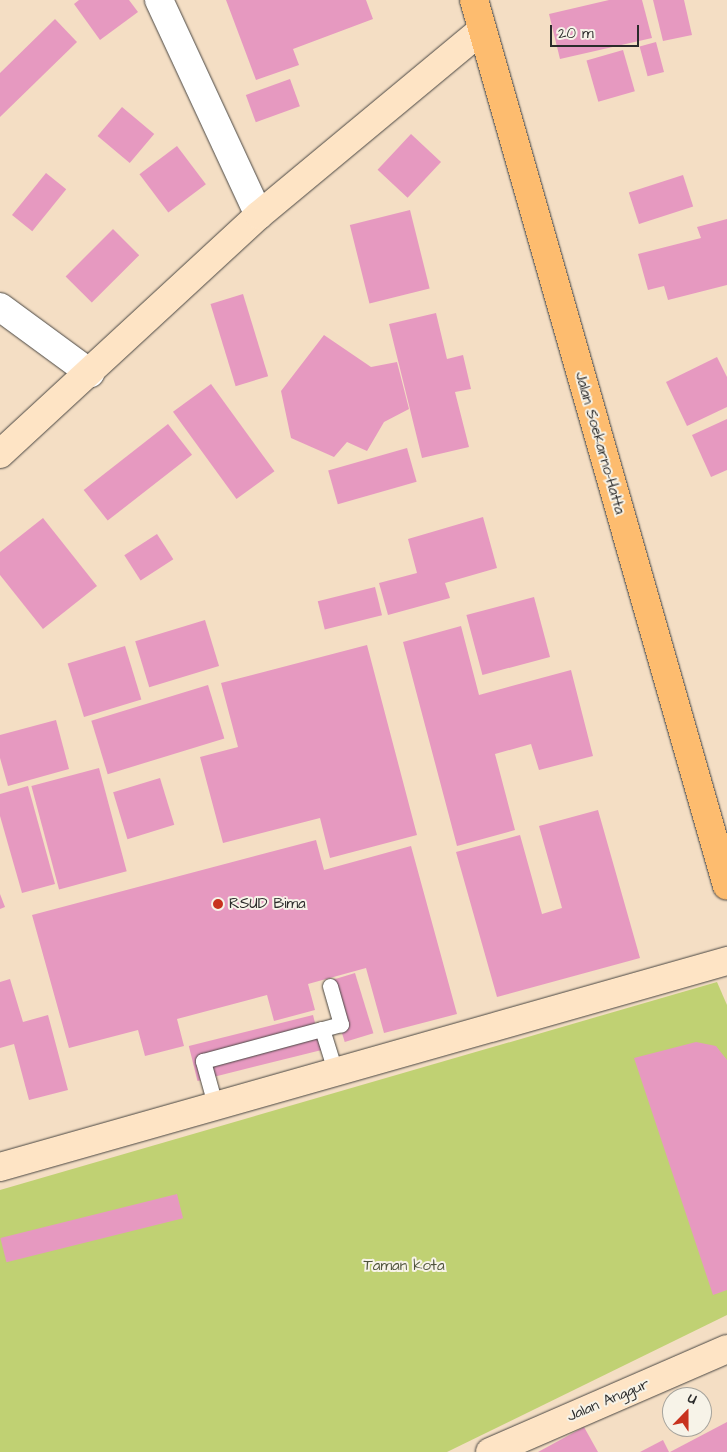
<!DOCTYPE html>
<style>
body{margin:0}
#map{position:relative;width:727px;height:1452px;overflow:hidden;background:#f4dec4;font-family:"Architects Daughter",sans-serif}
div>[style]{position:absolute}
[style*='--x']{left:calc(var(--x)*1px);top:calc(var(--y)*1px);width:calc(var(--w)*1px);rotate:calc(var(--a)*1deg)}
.green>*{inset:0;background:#c0d173}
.building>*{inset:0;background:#e699c0;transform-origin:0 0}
.roads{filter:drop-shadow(0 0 1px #494642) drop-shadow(0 0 1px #494642)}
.lane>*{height:15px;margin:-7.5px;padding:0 7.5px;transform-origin:7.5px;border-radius:7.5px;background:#fff}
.street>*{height:28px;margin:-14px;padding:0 14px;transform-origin:14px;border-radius:14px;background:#fff}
.secondary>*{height:28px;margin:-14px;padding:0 14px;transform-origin:14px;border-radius:14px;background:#fee4c5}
.highway>*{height:28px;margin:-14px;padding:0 14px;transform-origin:14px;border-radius:14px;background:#fdbc6f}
.dots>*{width:14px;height:14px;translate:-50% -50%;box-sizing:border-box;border:2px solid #f7f3e8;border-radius:50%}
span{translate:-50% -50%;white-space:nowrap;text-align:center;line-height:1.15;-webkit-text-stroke:4px #f7f3e8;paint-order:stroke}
.street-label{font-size:15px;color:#2b2b2b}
.poi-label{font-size:15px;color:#2b2b2b}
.left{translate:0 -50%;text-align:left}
.park-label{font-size:15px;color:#50543d}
.north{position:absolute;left:662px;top:1387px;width:50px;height:50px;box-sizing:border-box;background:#f7f3e8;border:1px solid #a5a39c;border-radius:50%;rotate:22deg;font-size:14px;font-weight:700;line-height:20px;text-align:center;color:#2b2b2b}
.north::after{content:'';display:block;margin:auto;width:18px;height:22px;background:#c8321e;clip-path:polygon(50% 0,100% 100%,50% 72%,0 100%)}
.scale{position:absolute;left:550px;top:25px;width:89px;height:22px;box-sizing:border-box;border:2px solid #2b2b2b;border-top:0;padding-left:6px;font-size:15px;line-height:18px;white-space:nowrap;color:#2b2b2b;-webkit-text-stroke:4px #f7f3e8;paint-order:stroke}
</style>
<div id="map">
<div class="green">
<div style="clip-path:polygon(717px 982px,727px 1005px,727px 1315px,447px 1452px,0 1452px,0 1190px)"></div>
</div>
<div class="building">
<div style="clip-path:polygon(79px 0,129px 0,138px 12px,100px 40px,74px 4px)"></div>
<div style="clip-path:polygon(226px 0,366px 0,373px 19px,293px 49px,299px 65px,256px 80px)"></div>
<div style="clip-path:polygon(609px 0,642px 0,652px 38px,560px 59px,549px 14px)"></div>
<div style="clip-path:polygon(653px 0,684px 0,692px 35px,663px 41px)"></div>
<div style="clip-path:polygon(55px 19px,77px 42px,0 117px,0 73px)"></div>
<div style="left:656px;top:42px;width:31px;height:17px;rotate:75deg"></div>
<div style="left:623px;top:50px;width:43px;height:38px;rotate:74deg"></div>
<div style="left:290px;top:79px;width:29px;height:47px;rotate:70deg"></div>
<div style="left:122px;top:107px;width:42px;height:38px;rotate:40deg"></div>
<div style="left:411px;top:134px;width:41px;height:49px;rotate:43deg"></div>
<div style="left:177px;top:146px;width:48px;height:47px;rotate:53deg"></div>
<div style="left:46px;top:173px;width:26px;height:54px;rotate:39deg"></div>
<div style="left:683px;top:175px;width:33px;height:57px;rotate:72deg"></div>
<div style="left:410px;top:210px;width:81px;height:62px;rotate:76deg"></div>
<div style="clip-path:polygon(727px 219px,727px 285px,668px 300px,664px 286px,648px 290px,638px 254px,701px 238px,697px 227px)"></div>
<div style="left:113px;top:229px;width:37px;height:67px;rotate:45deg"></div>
<div style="left:243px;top:294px;width:86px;height:34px;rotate:73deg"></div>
<div style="clip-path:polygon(436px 313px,447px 359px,463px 355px,471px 389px,455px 392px,469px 447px,422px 458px,389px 324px)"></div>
<div style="clip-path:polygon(324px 335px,371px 367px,397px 362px,409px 409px,384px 422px,367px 451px,347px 442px,334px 457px,291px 438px,281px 391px)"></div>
<div style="clip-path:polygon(717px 357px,727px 377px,727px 407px,687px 426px,666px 382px)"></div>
<div style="left:211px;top:384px;width:108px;height:47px;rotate:54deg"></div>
<div style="clip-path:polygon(727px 419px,727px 470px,711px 477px,692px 435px)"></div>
<div style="left:168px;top:424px;width:39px;height:107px;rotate:52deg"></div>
<div style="left:407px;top:448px;width:35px;height:82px;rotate:74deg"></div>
<div style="clip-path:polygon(483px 517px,497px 568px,445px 583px,450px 598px,388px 615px,379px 583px,417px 573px,408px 539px)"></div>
<div style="clip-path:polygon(43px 518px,97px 586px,43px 629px,0 575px,0 552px)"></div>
<div style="left:157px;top:534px;width:30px;height:39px;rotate:57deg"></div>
<div style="left:375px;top:587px;width:29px;height:59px;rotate:76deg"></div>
<div style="left:534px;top:597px;width:62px;height:70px;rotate:75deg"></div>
<div style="left:205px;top:620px;width:48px;height:73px;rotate:73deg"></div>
<div style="clip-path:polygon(461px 626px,479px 695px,571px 670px,593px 756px,539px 770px,531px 744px,495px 754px,515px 830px,457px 846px,403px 642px)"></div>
<div style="clip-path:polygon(367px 645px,417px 835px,330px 858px,320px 818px,223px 843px,200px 757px,238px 747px,221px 683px)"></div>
<div style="left:125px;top:646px;width:56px;height:60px;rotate:73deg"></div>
<div style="left:208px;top:685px;width:56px;height:122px;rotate:73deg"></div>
<div style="clip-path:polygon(56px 720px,69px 769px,8px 786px,0 758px,0 735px)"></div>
<div style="left:99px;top:768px;width:107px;height:70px;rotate:75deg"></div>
<div style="left:160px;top:778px;width:49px;height:49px;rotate:73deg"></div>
<div style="clip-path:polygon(28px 786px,55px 884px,22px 893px,0 816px,0 794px)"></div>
<div style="clip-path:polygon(598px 810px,640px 958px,497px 997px,456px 852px,520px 835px,542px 914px,562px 908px,539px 826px)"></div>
<div style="clip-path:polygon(316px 840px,324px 870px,411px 846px,457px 1014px,384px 1033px,366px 968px,308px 984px,315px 1010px,274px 1021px,267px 995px,177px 1019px,184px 1046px,145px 1056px,138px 1030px,69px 1048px,32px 915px)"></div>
<div style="clip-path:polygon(0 894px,5px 907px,0 909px)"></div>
<div style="left:355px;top:973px;width:63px;height:30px;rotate:73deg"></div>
<div style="clip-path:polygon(10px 979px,23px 1022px,48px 1015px,68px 1090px,29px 1100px,14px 1044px,0 1048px,0 982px)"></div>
<div style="left:313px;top:1015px;width:36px;height:128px;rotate:76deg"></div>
<div style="clip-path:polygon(696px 1042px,716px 1046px,727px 1060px,727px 1290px,713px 1295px,634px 1058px)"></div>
<div style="left:177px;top:1194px;width:25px;height:182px;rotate:76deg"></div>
<div style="clip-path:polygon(727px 1422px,727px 1452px,670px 1452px)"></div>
<div style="clip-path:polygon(584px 1427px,598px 1452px,538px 1452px)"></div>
<div style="clip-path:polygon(663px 1440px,669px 1452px,640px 1452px)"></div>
</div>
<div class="roads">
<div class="lane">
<div style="--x:330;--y:986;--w:40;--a:74"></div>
<div style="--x:341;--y:1024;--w:20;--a:165"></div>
<div style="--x:322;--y:1029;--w:47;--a:72.7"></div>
<div style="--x:216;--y:1108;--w:49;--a:-105.5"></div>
<div style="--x:203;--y:1061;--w:123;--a:-15.1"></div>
</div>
<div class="street">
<div style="--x:159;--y:0;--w:237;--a:65.1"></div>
<div style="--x:0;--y:307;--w:112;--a:36.3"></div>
</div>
<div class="secondary">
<div style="--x:0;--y:454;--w:352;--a:-42.7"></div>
<div style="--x:259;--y:215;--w:288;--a:-39.7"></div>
<div style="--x:0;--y:1167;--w:756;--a:-15.82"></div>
<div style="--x:490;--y:1452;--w:258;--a:-23.5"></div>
</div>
<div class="highway">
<div style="--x:474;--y:0;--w:921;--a:74.06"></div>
</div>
</div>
<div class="dots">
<div style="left:218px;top:904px;background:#c8321e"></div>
</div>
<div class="street-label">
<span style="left:600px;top:443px;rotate:74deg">Jalan Soekarno-Hatta</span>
<span style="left:608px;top:1400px;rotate:-23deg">Jalan Anggur</span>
</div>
<div class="poi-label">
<span class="left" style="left:229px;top:904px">RSUD Bima</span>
</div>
<div class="park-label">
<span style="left:404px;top:1266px">Taman kota</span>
</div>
<div class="north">U</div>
<div class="scale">20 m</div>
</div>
